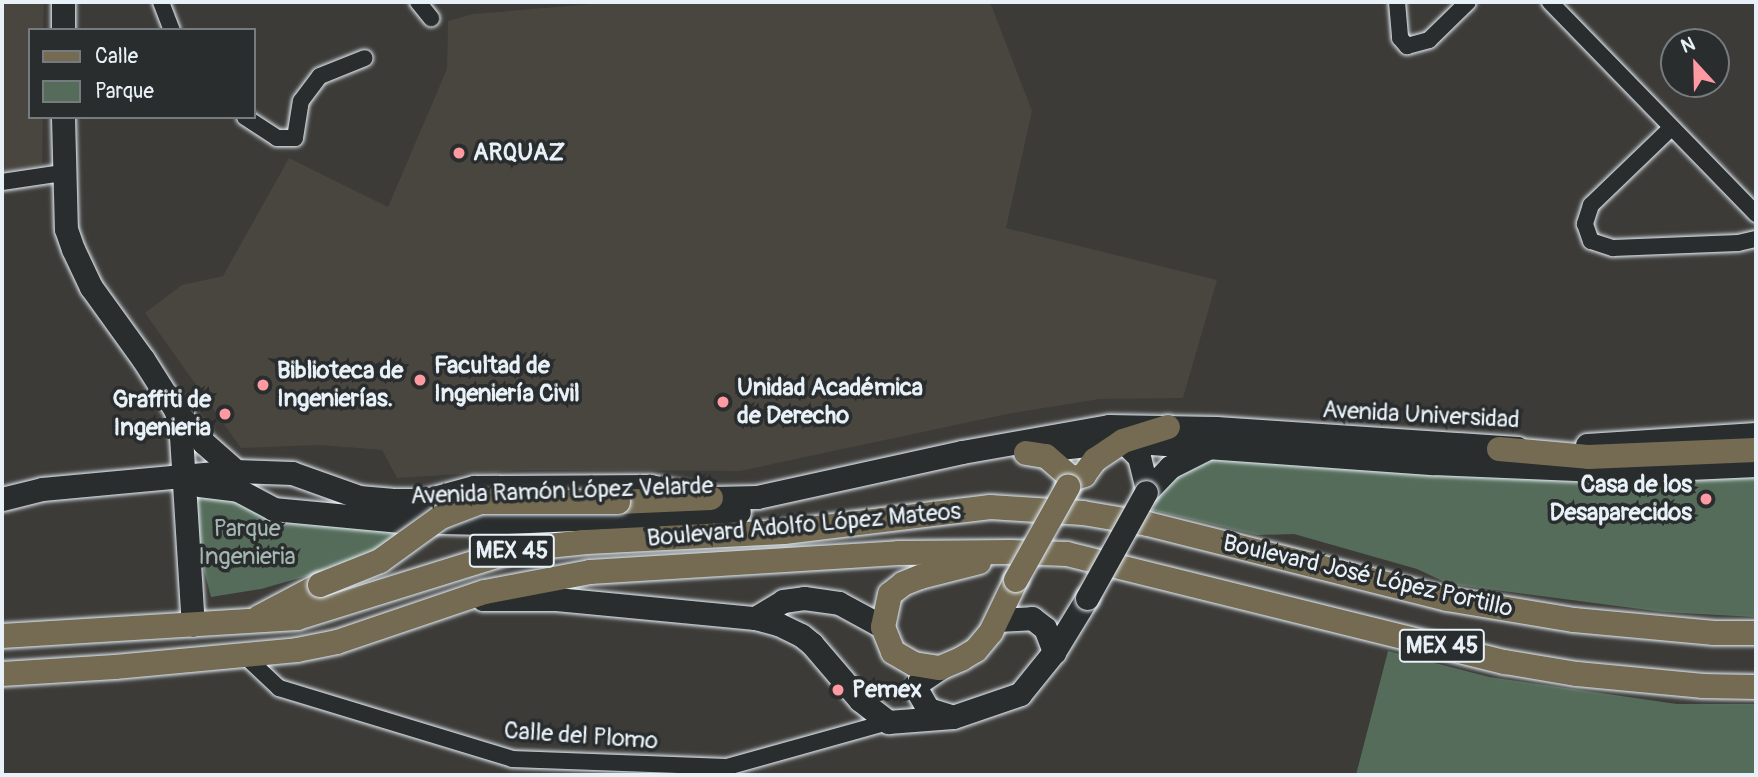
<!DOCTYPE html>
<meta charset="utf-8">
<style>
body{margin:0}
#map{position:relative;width:1758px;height:777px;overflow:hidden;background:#3c3b38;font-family:Pangolin,sans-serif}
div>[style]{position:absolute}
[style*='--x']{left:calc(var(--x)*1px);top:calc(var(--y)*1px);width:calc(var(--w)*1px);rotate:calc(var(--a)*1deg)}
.built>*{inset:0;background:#49453f}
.green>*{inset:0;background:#546c59}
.roads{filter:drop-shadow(0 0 2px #e8f1f8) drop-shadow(0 0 2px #e8f1f8)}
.street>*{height:16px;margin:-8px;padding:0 8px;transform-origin:8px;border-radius:8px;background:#2a2d2e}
.secondary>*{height:23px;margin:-11.5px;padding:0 11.5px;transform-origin:11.5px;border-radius:11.5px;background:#2a2d2e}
.primary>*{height:24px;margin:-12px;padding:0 12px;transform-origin:12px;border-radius:12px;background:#746b52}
.bridges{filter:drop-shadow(0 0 2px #e8f1f8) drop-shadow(0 0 2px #e8f1f8)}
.secondary-bridge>*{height:23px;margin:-11.5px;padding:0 11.5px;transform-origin:11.5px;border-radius:11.5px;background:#2a2d2e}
.primary-bridge>*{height:24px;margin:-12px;padding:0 12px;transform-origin:12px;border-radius:12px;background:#746b52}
.dots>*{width:19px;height:19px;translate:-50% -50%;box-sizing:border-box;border:4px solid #2a2d2e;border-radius:50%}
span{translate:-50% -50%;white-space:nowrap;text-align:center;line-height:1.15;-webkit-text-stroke:7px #2a2d2e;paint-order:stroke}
.shield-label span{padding:2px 5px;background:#2a2d2e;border:2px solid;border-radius:5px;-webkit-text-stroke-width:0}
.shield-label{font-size:23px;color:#e8f1f8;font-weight:700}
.poi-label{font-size:24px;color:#e8f1f8;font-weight:700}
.left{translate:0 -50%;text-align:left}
.right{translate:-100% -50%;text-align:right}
.street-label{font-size:24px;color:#e8f1f8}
.park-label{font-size:24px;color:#a5b5b0}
.frame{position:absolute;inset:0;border:4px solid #e8f1f8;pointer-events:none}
.legend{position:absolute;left:28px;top:28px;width:228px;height:91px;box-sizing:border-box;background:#2a2d2e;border:2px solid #767b7f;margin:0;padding:9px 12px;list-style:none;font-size:21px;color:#e8f1f8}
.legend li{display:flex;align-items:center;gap:14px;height:35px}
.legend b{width:35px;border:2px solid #767b7f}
.north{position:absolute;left:1660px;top:28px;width:70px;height:70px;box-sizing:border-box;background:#2a2d2e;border:2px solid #767b7f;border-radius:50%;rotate:338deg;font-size:19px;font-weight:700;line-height:28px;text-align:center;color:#e8f1f8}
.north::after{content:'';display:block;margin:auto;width:24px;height:32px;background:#ff9aa2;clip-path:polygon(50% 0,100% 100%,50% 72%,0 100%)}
</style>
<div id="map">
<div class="built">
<div style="clip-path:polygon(2px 2px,44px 2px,43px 30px,30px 30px,30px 117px,43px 117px,42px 164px,2px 172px)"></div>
<div style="clip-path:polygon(616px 2px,990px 2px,1032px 111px,1006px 228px,1217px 280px,1183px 398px,1100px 399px,1007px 414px,740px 471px,526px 470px,397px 478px,382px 450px,320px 445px,241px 448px,145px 313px,182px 285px,223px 276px,289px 158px,388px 207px,447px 69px,448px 21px,473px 14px)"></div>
</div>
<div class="green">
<div style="clip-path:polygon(1212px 455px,1579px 482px,1756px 475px,1756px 617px,1663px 612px,1449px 584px,1417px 569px,1294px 534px,1257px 535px,1152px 510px,1167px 482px)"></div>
<div style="clip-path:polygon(182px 486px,421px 522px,400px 538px,360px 557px,317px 573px,261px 589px,211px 597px)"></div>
<div style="clip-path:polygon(1388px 651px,1489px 677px,1677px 704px,1756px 704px,1756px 775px,1356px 775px)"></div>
</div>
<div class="roads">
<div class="street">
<div style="--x:161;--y:2;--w:30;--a:69"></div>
<div style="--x:418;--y:2;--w:21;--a:51"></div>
<div style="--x:1397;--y:2;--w:36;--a:85"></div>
<div style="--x:1400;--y:38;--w:11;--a:49"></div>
<div style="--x:1407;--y:46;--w:23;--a:-15"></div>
<div style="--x:1429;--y:40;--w:54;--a:-44.3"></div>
<div style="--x:1550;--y:2;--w:296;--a:45.8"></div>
<div style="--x:245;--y:117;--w:38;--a:33"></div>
<div style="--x:277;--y:138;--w:18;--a:0"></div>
<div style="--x:295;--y:138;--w:37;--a:-81"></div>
<div style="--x:301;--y:101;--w:31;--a:-53"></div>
<div style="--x:320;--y:76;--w:48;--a:-21.8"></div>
<div style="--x:1670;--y:129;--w:110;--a:136.1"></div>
<div style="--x:1591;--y:205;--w:20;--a:108"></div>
<div style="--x:1585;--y:224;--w:18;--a:71"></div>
<div style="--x:1591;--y:241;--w:23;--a:18"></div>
<div style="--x:1613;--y:248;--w:125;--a:-2.3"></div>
<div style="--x:1738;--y:243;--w:18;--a:-13"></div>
<div style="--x:2;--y:182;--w:61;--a:-8.5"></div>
<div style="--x:245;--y:656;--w:47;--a:43.3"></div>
<div style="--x:279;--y:688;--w:244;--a:16.9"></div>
<div style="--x:512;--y:759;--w:215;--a:2.1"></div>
<div style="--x:727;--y:767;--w:167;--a:-15.6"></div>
</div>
<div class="secondary">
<div style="--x:63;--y:30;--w:28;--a:-90"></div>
<div style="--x:63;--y:117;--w:112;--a:88.5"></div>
<div style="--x:66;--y:229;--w:21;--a:71"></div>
<div style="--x:73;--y:249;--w:42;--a:64.7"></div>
<div style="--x:91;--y:287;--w:89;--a:54.2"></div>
<div style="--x:143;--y:359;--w:62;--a:57.6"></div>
<div style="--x:176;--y:411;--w:25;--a:79"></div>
<div style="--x:181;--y:436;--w:189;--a:86.4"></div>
<div style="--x:177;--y:412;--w:41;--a:48.9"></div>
<div style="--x:204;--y:443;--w:43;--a:41.2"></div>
<div style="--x:1118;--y:436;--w:30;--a:45"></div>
<div style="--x:1139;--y:457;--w:34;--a:76"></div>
<div style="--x:1587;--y:445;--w:169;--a:-3.7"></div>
<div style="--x:1051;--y:449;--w:72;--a:-6.3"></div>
<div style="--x:1123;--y:441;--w:311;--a:4.1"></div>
<div style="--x:1433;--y:463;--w:190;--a:2.4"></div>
<div style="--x:1623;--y:471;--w:133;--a:-2.6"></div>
<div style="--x:199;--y:485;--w:39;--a:7"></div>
<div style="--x:238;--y:490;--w:40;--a:28"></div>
<div style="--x:273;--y:509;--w:128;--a:5.4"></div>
<div style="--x:400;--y:521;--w:84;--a:1.4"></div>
<div style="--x:484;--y:523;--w:255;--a:-2.5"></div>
<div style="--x:1146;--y:492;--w:35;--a:-46"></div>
<div style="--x:1170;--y:467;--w:40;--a:-26.6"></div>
<div style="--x:2;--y:499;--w:41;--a:-14"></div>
<div style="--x:42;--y:489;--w:195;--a:-5.3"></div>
<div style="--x:236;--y:471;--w:56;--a:2"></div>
<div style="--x:292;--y:473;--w:71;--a:19.7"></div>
<div style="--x:359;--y:497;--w:32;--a:5"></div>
<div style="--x:391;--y:500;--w:35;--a:0"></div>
<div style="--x:426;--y:500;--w:50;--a:-15.2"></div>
<div style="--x:474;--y:487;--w:176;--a:-0.3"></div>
<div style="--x:650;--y:486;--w:62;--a:11.1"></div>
<div style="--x:711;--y:498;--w:46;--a:-1.2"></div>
<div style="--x:757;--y:497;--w:210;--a:-12.4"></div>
<div style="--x:962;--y:452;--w:149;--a:-10"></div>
<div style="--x:1109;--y:426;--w:107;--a:1.1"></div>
<div style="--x:1216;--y:428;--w:302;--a:3.8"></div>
<div style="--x:483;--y:599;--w:73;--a:0"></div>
<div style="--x:556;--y:599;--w:200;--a:5.5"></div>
<div style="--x:755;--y:618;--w:24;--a:15"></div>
<div style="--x:778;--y:624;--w:25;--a:26"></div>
<div style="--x:801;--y:635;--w:14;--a:39"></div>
<div style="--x:812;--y:644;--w:74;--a:49.4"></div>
<div style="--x:860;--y:700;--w:36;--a:38"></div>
<div style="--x:888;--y:722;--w:65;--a:-4.4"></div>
<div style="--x:953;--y:717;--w:71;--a:-18.9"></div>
<div style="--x:1020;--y:694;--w:54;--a:-51"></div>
<div style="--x:1054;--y:652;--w:63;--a:-58.6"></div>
<div style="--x:755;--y:618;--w:33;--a:-31"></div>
<div style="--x:783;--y:601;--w:21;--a:-8"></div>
<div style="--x:804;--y:598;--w:35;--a:8"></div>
<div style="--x:839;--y:603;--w:50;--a:28.6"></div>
<div style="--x:997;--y:620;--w:35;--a:-3"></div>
<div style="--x:1032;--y:618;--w:16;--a:38"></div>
<div style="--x:1045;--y:628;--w:26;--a:69"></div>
<div style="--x:940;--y:668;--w:25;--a:146"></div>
<div style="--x:919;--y:682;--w:8;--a:104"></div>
<div style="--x:917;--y:690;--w:22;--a:60"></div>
<div style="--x:928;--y:709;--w:21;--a:17"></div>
</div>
<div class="primary">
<div style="--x:1499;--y:449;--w:89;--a:5.1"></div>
<div style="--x:1588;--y:457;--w:168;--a:-2.4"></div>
<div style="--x:1026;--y:453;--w:20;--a:9"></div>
<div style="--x:1046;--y:456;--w:35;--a:41"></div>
<div style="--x:1068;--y:487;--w:9;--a:-63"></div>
<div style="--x:1072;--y:479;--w:13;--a:-18"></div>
<div style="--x:1084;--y:475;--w:19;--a:-54"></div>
<div style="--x:1095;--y:460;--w:34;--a:-34"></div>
<div style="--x:1123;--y:441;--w:47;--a:-17.3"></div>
<div style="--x:618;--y:502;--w:93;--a:-2.5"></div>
<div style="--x:979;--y:562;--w:61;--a:165.7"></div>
<div style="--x:920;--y:577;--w:18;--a:158"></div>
<div style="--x:903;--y:584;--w:16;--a:142"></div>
<div style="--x:890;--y:594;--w:34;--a:102"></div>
<div style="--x:883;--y:627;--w:27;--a:68"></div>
<div style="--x:893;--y:652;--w:24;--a:30"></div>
<div style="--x:914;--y:664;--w:26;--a:9"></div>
<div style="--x:940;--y:668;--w:23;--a:-23"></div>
<div style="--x:961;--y:659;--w:17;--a:-31"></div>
<div style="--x:976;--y:650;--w:23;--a:-50"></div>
<div style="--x:991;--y:632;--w:58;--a:-64.3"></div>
<div style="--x:259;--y:617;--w:69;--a:-27.7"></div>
<div style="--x:2;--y:636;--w:296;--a:-3.5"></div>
<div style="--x:297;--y:618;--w:232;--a:-17.3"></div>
<div style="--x:519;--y:549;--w:68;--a:-5.9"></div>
<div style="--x:587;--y:542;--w:197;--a:-2.9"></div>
<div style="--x:784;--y:532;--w:208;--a:-6.9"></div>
<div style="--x:990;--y:507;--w:93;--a:3.7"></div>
<div style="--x:1083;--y:513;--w:66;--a:9.6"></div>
<div style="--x:1148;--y:524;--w:308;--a:14.1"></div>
<div style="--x:1447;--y:599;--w:129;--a:9.4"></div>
<div style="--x:1574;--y:620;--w:141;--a:5.3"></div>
<div style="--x:1714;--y:633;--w:42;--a:0"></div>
<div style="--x:2;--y:674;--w:113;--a:-3.5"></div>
<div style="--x:115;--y:667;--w:183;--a:-5.3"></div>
<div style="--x:297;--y:650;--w:41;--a:-11.3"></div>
<div style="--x:337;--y:642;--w:156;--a:-18.7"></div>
<div style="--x:485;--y:592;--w:107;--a:-10.8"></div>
<div style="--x:590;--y:572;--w:309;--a:-3.5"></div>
<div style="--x:898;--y:553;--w:112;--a:-0.5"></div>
<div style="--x:1010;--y:552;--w:57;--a:2"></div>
<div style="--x:1067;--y:554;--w:451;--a:13.9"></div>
<div style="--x:1505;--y:662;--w:73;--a:9.5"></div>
<div style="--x:1577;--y:674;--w:127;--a:5.4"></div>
<div style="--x:1703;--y:686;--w:53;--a:1.1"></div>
</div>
</div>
<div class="bridges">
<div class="secondary-bridge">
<div style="--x:1087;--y:598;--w:121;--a:-60.9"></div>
</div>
<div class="primary-bridge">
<div style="--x:1016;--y:580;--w:107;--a:-60.8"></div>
<div style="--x:320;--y:585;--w:65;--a:-21.8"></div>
<div style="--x:380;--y:561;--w:75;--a:-35.8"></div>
<div style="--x:441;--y:517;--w:42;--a:-21"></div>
<div style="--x:480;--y:502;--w:138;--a:0"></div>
</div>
</div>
<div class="dots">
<div style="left:459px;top:153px;background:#ff9aa2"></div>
<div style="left:420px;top:380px;background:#ff9aa2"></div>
<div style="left:263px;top:385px;background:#ff9aa2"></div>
<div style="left:723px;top:402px;background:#ff9aa2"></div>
<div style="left:225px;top:414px;background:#ff9aa2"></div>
<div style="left:1706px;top:499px;background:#ff9aa2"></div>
<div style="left:838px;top:690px;background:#ff9aa2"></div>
</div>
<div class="shield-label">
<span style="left:512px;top:551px">MEX 45</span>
<span style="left:1442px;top:646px">MEX 45</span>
</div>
<div class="poi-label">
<span class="left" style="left:473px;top:153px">ARQUAZ</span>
<span class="left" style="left:434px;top:380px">Facultad de<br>Ingeniería Civil</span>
<span class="left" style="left:277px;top:385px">Biblioteca de<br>Ingenierías.</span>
<span class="left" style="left:737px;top:402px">Unidad Académica<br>de Derecho</span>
<span class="right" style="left:211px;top:414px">Graffiti de<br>Ingenieria</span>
<span class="right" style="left:1692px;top:499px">Casa de los<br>Desaparecidos</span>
<span class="left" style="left:852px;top:690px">Pemex</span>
</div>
<div class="street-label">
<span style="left:1421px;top:415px;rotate:3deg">Avenida Universidad</span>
<span style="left:562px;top:491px;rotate:-2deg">Avenida Ramón López Velarde</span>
<span style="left:804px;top:525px;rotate:-5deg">Boulevard Adolfo López Mateos</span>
<span style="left:1368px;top:576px;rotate:13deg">Boulevard José López Portillo</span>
<span style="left:581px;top:736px;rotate:4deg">Calle del Plomo</span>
</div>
<div class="park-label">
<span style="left:247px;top:543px">Parque<br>Ingenieria</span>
</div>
<div class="frame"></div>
<ul class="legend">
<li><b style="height:9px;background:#746b52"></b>Calle</li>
<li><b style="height:19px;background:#546c59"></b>Parque</li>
</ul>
<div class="north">N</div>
</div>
